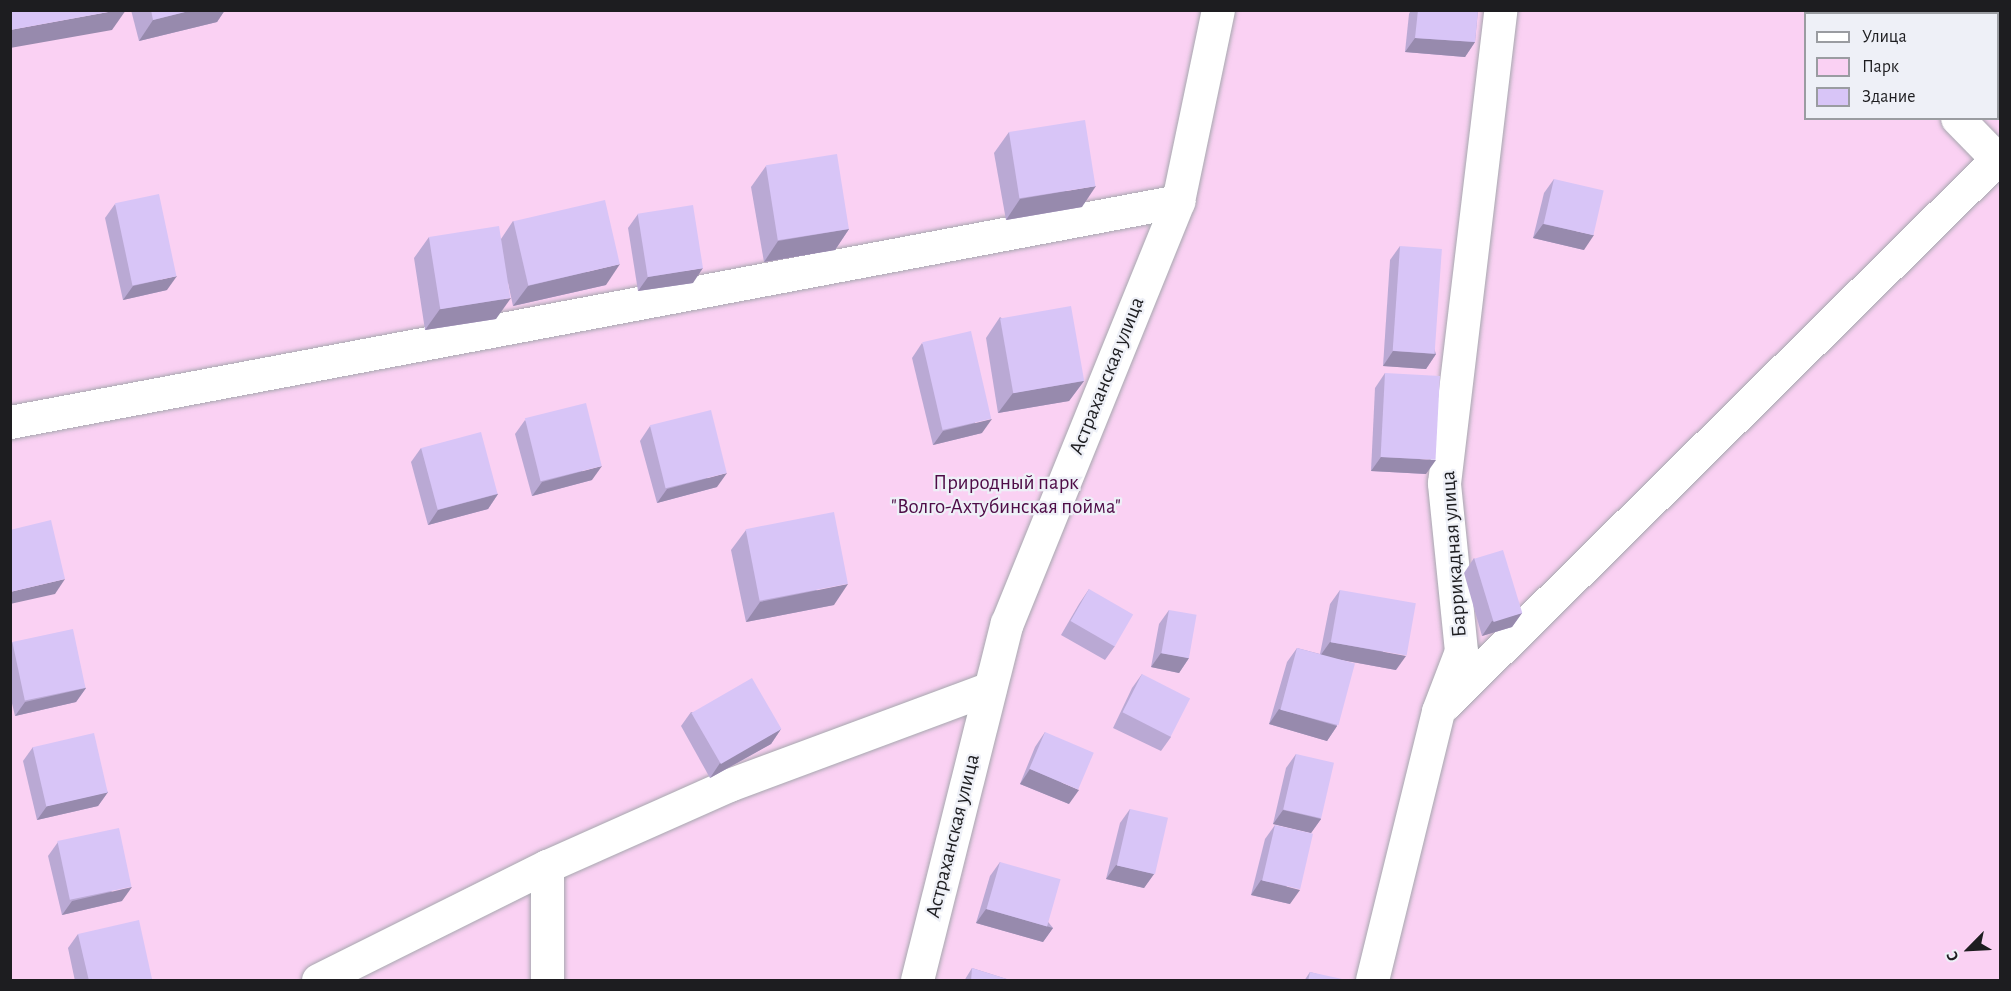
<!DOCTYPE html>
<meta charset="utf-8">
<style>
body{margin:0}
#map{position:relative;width:2011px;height:991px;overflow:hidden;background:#eef0f7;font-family:"Alegreya Sans",sans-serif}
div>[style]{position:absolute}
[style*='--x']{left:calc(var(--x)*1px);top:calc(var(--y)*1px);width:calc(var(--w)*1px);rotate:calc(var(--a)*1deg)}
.green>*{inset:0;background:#fad1f3}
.roads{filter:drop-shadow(0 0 2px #a6a7ae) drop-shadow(0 0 2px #a6a7ae)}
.minor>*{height:33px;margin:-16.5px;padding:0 16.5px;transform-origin:16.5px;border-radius:16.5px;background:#fff}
.wall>*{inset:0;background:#baa9d4}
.shaded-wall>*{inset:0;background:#978aad}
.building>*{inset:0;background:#d8c5f7;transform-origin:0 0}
span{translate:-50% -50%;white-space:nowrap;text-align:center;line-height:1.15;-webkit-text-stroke:4.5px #eef0f7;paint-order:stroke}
.street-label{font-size:21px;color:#1d1d20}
.park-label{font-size:21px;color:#4e0c47}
.frame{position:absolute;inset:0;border:12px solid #1d1d20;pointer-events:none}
.legend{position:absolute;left:1804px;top:12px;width:195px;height:108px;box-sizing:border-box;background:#eef0f7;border:2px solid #9a9ca1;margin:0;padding:8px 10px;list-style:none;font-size:18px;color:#1d1d20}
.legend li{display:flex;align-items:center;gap:12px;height:30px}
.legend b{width:30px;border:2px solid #9a9ca1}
.north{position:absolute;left:1939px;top:919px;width:60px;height:60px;-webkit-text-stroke:4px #eef0f7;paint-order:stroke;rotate:246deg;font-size:16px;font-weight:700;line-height:24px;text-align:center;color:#1d1d20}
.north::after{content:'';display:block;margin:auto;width:21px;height:27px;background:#1d1d20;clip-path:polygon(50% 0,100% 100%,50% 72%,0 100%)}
</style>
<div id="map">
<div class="green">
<div style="clip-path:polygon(evenodd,10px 11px,2000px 11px,2000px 980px,11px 980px,10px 11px,1806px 14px,1998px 14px,1998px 118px,1806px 118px,1806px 14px)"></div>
</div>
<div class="roads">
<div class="minor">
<div style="--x:1849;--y:10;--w:5;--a:53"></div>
<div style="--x:10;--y:422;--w:1189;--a:-10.71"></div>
<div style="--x:1445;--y:704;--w:776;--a:-44.63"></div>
<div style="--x:1997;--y:159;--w:57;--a:-134.3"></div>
<div style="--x:547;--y:866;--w:114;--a:90"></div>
<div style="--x:318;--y:980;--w:256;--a:-26.5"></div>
<div style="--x:547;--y:866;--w:199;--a:-24"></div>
<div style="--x:729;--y:785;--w:278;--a:-20.4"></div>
<div style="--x:917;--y:980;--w:368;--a:-75.9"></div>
<div style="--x:1007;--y:623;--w:455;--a:-67.9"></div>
<div style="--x:1178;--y:201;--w:195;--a:-78.2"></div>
<div style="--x:1372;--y:980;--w:277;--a:-76.2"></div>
<div style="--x:1438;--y:711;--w:64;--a:-69"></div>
<div style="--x:1461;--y:651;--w:169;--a:-95.8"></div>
<div style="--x:1444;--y:483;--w:476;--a:-83.2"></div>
</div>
</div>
<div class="wall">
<div style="clip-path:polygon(131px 10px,225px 10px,217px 22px,139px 41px)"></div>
<div style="clip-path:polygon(1411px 10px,1478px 10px,1475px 42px,1465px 57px,1405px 52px,1409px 14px)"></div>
<div style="clip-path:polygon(1009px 132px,1082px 207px,1006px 220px,994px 153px)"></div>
<div style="clip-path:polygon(766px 166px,849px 229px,835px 250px,764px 262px,751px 187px)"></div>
<div style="clip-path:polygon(1554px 179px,1584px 250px,1533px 238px,1544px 193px)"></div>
<div style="clip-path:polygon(115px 204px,167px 290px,123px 300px,105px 218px)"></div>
<div style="clip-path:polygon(638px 214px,693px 283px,638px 291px,628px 228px)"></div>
<div style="clip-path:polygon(513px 221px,606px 285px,513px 306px,508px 283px,496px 319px,425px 330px,414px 258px,429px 237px,501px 239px)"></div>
<div style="clip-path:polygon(1400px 246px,1436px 354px,1426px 369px,1383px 366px,1390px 260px)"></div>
<div style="clip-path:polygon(1000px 317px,1084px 381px,1069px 401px,998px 413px,986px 338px)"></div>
<div style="clip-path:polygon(922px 343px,982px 433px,933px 445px,912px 358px)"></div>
<div style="clip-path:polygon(1385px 373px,1426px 474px,1371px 471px,1375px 388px)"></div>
<div style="clip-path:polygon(525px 420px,592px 480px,532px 496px,515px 434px)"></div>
<div style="clip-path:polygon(650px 426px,717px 487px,657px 503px,640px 441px)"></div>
<div style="clip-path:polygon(421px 448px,498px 494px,488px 509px,428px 525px,411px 462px)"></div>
<div style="clip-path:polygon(746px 530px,834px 605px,746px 622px,731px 550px)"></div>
<div style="clip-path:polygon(1474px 558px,1522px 613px,1512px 627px,1482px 636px,1464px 573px)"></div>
<div style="clip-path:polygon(1089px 589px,1115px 646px,1105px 660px,1061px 635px,1079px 604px)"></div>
<div style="clip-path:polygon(1340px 590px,1396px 670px,1341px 660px,1337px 726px,1327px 741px,1269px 724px,1287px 662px,1297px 648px,1320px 654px,1330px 604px)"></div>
<div style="clip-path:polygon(1169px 610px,1189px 658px,1179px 673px,1151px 667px,1159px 624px)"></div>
<div style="clip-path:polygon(12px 642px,86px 688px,76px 702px,15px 716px,10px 695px,10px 644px)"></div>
<div style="clip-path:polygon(1142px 674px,1171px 737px,1161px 751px,1113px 728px,1132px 688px)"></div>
<div style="clip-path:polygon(691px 712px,781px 729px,771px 744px,710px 778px,681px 726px)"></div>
<div style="clip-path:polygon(1045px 732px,1069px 804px,1020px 784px,1035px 747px)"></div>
<div style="clip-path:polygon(33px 747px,108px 792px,98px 806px,37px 820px,23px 761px)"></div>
<div style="clip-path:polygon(1296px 754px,1321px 819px,1311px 833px,1273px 824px,1286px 768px)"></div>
<div style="clip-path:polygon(1130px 809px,1154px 874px,1144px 888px,1106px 879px,1120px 823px)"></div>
<div style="clip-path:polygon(1275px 825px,1290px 904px,1251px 895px,1265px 839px)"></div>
<div style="clip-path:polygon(58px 842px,122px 901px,62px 915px,48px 856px)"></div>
<div style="clip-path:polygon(1000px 862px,1053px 928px,1043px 942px,976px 923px,990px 876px)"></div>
<div style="clip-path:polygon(78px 934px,152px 979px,152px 981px,75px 981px,68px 948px)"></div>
<div style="clip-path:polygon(972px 968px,1013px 981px,964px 981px)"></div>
<div style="clip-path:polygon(1310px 972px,1342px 981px,1304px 981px)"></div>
</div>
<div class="shaded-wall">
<div style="clip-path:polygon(119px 10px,126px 10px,112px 30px,10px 48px,10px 30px)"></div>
<div style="clip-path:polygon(193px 10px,225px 10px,217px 22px,139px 41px,153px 20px)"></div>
<div style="clip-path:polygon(1415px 38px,1475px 42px,1465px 57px,1405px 52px)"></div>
<div style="clip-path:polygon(1096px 186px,1082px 207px,1006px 220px,1020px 199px)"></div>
<div style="clip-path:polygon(1543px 224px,1594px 235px,1584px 250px,1533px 238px)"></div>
<div style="clip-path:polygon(849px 229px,835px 250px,764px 262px,778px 241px)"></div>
<div style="clip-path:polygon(620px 264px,606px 285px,513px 306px,528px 286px)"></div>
<div style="clip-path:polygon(703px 268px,693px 283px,638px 291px,648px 277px)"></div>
<div style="clip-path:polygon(177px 276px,167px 290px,123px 300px,133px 286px)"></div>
<div style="clip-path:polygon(511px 298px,496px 319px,425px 330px,440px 309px)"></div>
<div style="clip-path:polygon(1393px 351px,1436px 354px,1426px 369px,1383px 366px)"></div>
<div style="clip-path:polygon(1084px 381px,1069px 401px,998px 413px,1013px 393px)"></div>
<div style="clip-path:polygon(992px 419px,982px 433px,933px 445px,943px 431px)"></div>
<div style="clip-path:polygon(1381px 457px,1436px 460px,1426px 474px,1371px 471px)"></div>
<div style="clip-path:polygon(602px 466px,592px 480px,532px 496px,542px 482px)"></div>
<div style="clip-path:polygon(727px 473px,717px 487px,657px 503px,667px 489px)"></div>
<div style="clip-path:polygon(498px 494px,488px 509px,428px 525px,438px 510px)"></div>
<div style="clip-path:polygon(65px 579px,55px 594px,10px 604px,10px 592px)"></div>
<div style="clip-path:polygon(848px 584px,834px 605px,746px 622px,760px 602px)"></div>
<div style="clip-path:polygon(1522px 613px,1512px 627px,1482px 636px,1492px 621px)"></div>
<div style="clip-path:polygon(1330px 642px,1406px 656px,1396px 670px,1320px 656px)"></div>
<div style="clip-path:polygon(1161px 653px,1189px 658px,1179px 673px,1151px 667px)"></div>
<div style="clip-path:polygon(86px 688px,76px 702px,15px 716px,25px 702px)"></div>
<div style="clip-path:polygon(1279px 709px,1337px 726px,1327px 741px,1269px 724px)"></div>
<div style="clip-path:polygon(781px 729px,771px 744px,710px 778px,720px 763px)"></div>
<div style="clip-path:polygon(1030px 769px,1079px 790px,1069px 804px,1020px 784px)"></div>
<div style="clip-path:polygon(108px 792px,98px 806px,37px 820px,47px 806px)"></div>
<div style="clip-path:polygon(1283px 810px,1321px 819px,1311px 833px,1273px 824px)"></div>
<div style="clip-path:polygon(1116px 865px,1154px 874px,1144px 888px,1106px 879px)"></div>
<div style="clip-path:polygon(1261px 880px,1300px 890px,1290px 904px,1251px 895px)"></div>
<div style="clip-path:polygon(132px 887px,122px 901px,62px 915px,72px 901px)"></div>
<div style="clip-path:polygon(986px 909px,1053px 928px,1043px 942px,976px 923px)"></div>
</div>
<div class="building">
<div style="clip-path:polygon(10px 10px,119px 10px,10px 30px)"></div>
<div style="clip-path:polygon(151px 10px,193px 10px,153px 20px)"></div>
<div style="clip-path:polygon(1418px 10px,1478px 10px,1475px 42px,1415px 38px)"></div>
<div style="left:1085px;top:120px;width:67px;height:77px;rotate:81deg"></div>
<div style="left:837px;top:154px;width:76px;height:72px;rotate:81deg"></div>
<div style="left:1554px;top:179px;width:51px;height:46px;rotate:13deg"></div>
<div style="left:159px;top:194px;width:84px;height:45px;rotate:78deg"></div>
<div style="left:605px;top:200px;width:66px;height:94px;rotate:77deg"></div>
<div style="left:693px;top:205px;width:64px;height:56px;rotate:81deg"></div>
<div style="left:499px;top:226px;width:73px;height:71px;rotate:81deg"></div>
<div style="left:1400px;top:246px;width:42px;height:105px;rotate:4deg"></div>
<div style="left:1071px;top:306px;width:76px;height:72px;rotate:80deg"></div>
<div style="left:971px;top:331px;width:90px;height:50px;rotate:77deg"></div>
<div style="left:1385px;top:373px;width:55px;height:84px;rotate:3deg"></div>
<div style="left:586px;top:403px;width:65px;height:63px;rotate:76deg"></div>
<div style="left:711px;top:410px;width:65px;height:63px;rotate:76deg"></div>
<div style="left:481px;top:432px;width:64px;height:62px;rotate:75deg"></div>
<div style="left:834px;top:512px;width:73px;height:90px;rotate:79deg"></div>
<div style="clip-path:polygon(51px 520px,65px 579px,10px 592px,10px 530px)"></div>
<div style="left:1503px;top:550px;width:66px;height:30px;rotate:73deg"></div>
<div style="left:1089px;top:589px;width:51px;height:37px;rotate:30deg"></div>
<div style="left:1340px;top:590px;width:77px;height:53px;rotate:10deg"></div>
<div style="left:1169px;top:610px;width:28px;height:44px;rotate:10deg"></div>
<div style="left:73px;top:629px;width:60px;height:62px;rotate:78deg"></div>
<div style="left:1297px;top:648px;width:60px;height:64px;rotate:15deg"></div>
<div style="left:1142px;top:674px;width:54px;height:43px;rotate:27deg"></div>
<div style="left:752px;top:678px;width:59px;height:70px;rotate:60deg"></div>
<div style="left:1045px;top:732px;width:53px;height:40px;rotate:23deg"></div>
<div style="left:94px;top:733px;width:61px;height:63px;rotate:77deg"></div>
<div style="left:1296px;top:754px;width:39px;height:57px;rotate:13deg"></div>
<div style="left:1130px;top:809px;width:39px;height:58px;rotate:13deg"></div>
<div style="left:1275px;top:825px;width:39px;height:57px;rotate:13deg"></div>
<div style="left:119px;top:828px;width:60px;height:63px;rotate:78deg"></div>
<div style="left:1000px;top:862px;width:63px;height:49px;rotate:16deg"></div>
<div style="clip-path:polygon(139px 920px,152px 979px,147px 981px,89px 981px,78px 934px)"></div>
<div style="clip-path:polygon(972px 968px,1013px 981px,971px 981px)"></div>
<div style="clip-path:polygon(1310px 972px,1342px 979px,1342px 981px,1308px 981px)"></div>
</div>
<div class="street-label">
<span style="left:1107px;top:376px;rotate:-68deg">Астраханская улица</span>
<span style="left:1454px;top:554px;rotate:-94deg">Баррикадная улица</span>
<span style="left:953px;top:836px;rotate:-76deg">Астраханская улица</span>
</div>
<div class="park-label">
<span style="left:1006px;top:495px">Природный парк<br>"Волго-Ахтубинская пойма"</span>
</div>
<div class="frame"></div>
<ul class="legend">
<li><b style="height:8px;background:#fff"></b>Улица</li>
<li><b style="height:16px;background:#fad1f3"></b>Парк</li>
<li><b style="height:16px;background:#d8c5f7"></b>Здание</li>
</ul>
<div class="north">С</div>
</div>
